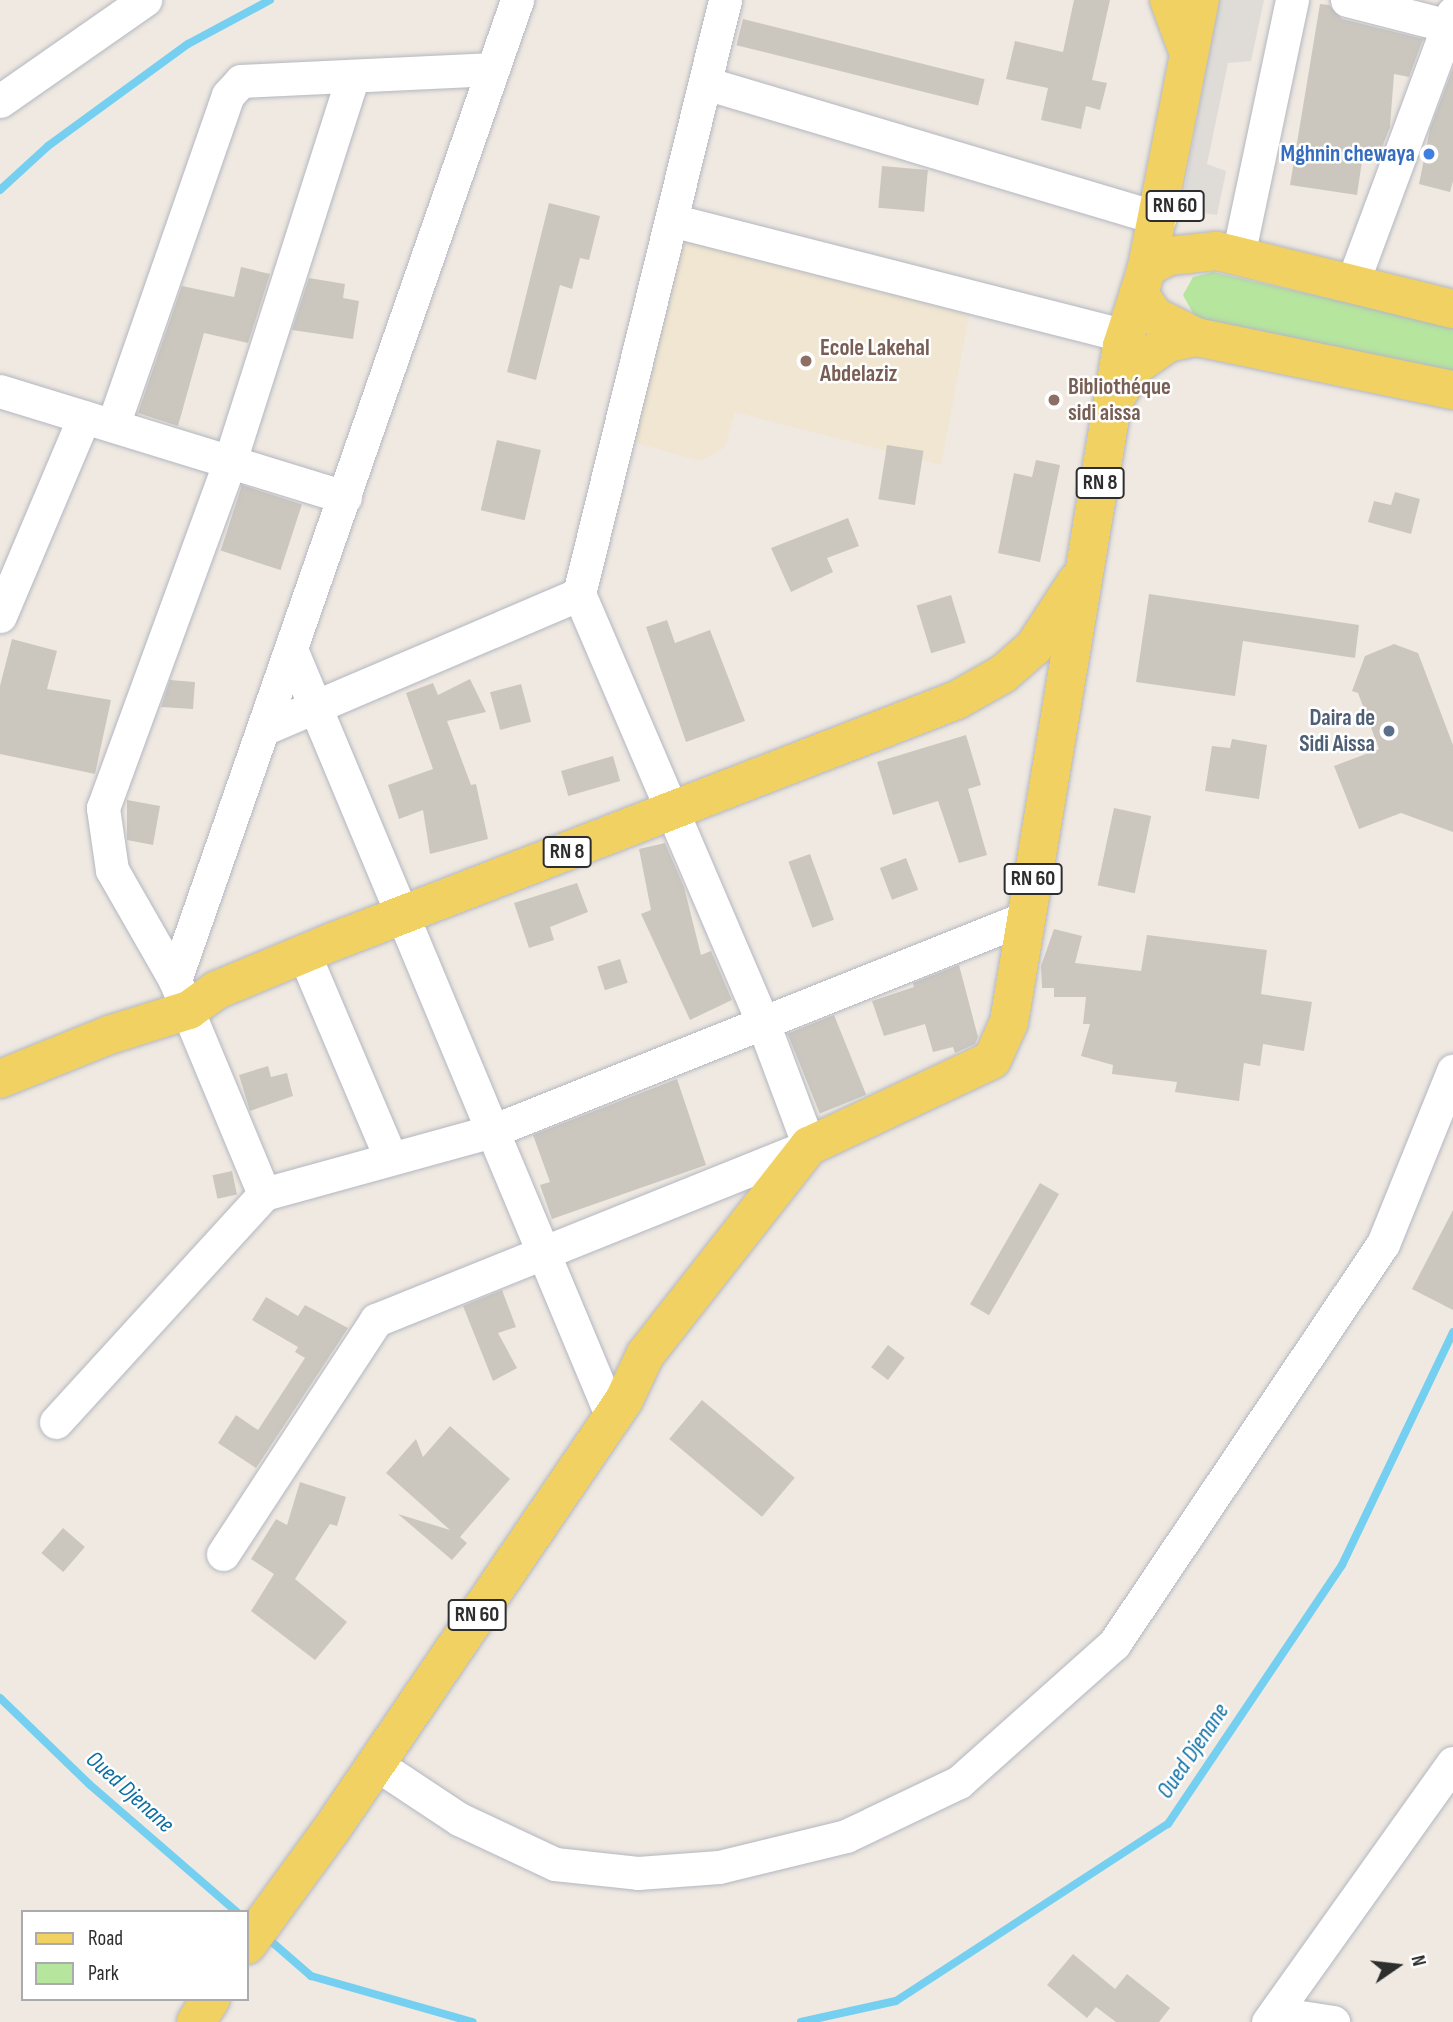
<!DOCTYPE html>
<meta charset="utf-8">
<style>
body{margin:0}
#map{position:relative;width:1453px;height:2022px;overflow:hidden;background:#efe9e1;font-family:"Sofia Sans Condensed",sans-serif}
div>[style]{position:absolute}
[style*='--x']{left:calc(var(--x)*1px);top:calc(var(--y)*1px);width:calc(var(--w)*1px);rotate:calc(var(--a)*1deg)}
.education>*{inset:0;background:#f0e6d1}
.green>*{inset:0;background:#b6e59e}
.plaza>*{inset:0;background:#dfdcd8}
.stream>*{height:8px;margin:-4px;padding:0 4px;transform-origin:4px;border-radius:4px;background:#75cff0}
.building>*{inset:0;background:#cbc7bf;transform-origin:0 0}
.roads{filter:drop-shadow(0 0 2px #b4b7c1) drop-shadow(0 0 2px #b4b7c1)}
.minor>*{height:33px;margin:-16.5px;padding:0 16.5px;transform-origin:16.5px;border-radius:16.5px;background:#fff}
.primary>*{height:38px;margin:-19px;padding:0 19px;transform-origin:19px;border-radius:19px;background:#f2d163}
.dots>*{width:19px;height:19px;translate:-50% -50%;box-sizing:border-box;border:4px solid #fff;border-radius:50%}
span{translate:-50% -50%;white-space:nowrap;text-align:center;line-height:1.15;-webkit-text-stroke:5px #fff;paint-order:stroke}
.shield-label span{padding:2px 5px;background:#fff;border:2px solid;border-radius:5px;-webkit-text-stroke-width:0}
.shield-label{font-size:21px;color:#2e2e2e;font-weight:700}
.shop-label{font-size:23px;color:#366cbe;font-weight:700}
.right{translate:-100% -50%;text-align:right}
.education-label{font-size:23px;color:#785e54;font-weight:700}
.left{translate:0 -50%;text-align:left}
.service-label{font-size:23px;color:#4e5e75;font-weight:700}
.water-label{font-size:24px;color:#0d6fa3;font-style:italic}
.legend{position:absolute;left:21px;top:1910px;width:228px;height:91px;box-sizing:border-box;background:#fff;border:2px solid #ababab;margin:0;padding:9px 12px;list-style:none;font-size:21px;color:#2e2e2e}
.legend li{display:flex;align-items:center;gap:14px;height:35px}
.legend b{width:35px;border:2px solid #ababab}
.north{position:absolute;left:1362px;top:1931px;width:70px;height:70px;-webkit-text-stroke:5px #fff;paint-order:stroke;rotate:76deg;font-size:19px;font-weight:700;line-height:28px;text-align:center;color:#2e2e2e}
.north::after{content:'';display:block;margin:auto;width:24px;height:32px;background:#2e2e2e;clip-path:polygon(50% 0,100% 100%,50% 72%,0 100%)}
</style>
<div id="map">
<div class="education">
<div style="clip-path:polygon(684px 235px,970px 310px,941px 465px,735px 412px,725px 447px,700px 461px,629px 441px)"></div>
</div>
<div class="green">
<div style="clip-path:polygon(1213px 272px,1453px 327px,1453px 374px,1196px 319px,1183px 295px,1193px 277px)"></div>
</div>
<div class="plaza">
<div style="clip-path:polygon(1218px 0,1264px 0,1251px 61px,1228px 63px,1207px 164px,1226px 171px,1217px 215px,1181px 210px)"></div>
</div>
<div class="stream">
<div style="--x:0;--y:190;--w:65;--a:-42.5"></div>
<div style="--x:48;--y:146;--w:173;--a:-36.1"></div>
<div style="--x:188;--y:44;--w:93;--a:-28.2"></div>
<div style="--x:0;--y:1698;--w:124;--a:44"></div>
<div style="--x:89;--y:1784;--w:196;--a:40.9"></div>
<div style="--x:265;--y:1936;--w:61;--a:41"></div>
<div style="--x:311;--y:1976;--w:168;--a:15.9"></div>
<div style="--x:801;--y:2022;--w:97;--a:-12.5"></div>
<div style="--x:896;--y:2001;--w:325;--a:-33.1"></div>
<div style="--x:1168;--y:1824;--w:312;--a:-56.1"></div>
<div style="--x:1342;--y:1565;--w:258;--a:-64.5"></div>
</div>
<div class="building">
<div style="clip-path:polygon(1074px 0,1110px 0,1092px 80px,1107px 83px,1100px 110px,1086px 106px,1081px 129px,1041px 120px,1048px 88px,1006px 79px,1015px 41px,1063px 52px)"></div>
<div style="clip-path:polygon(1320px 4px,1329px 5px,1342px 19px,1423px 39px,1409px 77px,1394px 74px,1390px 127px,1381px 150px,1364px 147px,1357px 195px,1290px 185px)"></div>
<div style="left:743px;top:19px;width:249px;height:27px;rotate:14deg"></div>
<div style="clip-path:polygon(1453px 68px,1453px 181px,1450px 192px,1419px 184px,1430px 129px)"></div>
<div style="left:882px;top:166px;width:46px;height:42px;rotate:5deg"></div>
<div style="clip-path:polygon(549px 203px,600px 216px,589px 260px,580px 258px,572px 289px,560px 285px,536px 380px,507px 372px)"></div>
<div style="clip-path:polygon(241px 267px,270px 274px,248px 343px,204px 333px,178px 426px,138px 413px,182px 286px,234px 297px)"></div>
<div style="clip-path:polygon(309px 278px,345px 284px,343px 298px,359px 301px,353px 339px,292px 330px)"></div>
<div style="left:497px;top:440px;width:45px;height:72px;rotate:13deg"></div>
<div style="left:887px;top:445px;width:37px;height:55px;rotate:9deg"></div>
<div style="clip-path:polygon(1036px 460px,1060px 465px,1040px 562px,998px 553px,1014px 473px,1032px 477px)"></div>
<div style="left:242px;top:485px;width:63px;height:69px;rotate:18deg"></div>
<div style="clip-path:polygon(1395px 492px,1420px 499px,1411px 534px,1368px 522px,1374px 501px,1391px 505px)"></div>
<div style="clip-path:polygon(848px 518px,859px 546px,827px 558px,833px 572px,791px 592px,771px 548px)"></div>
<div style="clip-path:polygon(1149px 594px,1359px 625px,1355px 658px,1243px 641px,1235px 696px,1136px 682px)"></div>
<div style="left:951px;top:595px;width:50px;height:36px;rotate:73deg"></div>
<div style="clip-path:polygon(667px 620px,675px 643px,710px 630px,745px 721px,686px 742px,646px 627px)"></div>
<div style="clip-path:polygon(12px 639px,57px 651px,47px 689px,111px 700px,95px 774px,0 754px,0 686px)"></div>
<div style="clip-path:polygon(1394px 644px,1418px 653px,1453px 745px,1453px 832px,1401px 813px,1359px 829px,1334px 766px,1379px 749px,1358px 693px,1352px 691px,1365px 656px)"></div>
<div style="clip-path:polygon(470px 679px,486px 712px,447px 721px,471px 785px,476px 784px,488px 839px,430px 854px,423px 810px,399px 819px,388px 785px,433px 769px,406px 693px,433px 683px,438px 695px)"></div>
<div style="clip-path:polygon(170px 680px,195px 682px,193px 709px,161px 707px)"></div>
<div style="left:521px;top:684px;width:39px;height:32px;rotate:75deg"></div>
<div style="clip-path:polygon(966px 735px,981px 785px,968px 789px,987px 855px,959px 863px,938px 801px,893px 815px,877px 762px)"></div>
<div style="clip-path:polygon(1232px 739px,1267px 745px,1259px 799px,1205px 791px,1212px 746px,1230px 748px)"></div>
<div style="left:613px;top:756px;width:26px;height:54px;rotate:74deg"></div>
<div style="clip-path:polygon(127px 800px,160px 806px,153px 845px,127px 840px)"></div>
<div style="left:1114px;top:808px;width:38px;height:79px;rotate:12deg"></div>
<div style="clip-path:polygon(665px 843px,684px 887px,701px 955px,711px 951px,732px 1000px,690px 1020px,641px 914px,651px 910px,639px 849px)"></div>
<div style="left:810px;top:854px;width:70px;height:23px;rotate:70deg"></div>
<div style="left:906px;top:858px;width:34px;height:28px;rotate:69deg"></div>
<div style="clip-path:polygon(577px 883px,588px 912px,550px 927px,554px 940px,529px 948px,514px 903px)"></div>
<div style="clip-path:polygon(1054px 929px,1082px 936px,1075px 963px,1141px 971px,1147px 935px,1267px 950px,1261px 994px,1312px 1002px,1304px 1051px,1263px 1044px,1260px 1066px,1244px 1063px,1239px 1101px,1175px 1092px,1177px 1082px,1112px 1074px,1113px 1065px,1081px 1056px,1090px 1024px,1083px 1024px,1086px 997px,1054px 997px,1054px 988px,1042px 988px,1041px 966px)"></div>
<div style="left:620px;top:959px;width:25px;height:24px;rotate:72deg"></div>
<div style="clip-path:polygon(959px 965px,978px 1037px,975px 1044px,955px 1053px,953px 1047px,933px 1052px,925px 1024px,884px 1036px,872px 1001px,914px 987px,913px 983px)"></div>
<div style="left:834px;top:1015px;width:86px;height:50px;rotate:68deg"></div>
<div style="clip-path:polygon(268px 1066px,271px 1077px,287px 1073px,293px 1096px,250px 1111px,239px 1075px)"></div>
<div style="clip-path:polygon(677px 1079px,706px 1165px,552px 1219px,540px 1185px,550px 1182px,533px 1135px)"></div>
<div style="left:232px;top:1171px;width:24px;height:20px;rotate:78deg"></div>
<div style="left:1040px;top:1183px;width:22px;height:140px;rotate:30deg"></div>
<div style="clip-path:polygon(1453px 1210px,1453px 1310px,1412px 1289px)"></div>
<div style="clip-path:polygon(502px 1290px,516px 1327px,498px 1333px,517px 1368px,493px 1381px,463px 1306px)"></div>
<div style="clip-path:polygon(266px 1297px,298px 1316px,305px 1305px,348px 1328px,256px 1468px,218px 1443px,236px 1415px,258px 1430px,305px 1358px,295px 1352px,298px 1347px,252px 1320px)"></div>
<div style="left:888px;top:1345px;width:21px;height:28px;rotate:37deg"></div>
<div style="left:702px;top:1400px;width:121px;height:51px;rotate:40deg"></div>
<div style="clip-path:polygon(450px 1426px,510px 1479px,460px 1537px,467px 1543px,452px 1560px,398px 1514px,450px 1530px,386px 1473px,416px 1439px,423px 1457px)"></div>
<div style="clip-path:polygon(300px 1482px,346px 1497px,337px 1526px,330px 1524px,295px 1579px,347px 1622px,315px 1660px,251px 1611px,274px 1574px,251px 1559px,276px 1519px,287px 1525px)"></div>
<div style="left:63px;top:1528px;width:29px;height:33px;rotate:41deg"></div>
<div style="clip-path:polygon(1073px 1954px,1115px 1989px,1127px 1974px,1170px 2008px,1159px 2022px,1116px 2022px,1096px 2007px,1087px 2018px,1047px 1985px)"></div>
</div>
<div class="roads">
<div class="minor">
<div style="--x:1347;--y:0;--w:109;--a:14.3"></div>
<div style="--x:705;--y:83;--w:474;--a:16.6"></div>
<div style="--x:0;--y:101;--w:177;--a:-34.9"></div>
<div style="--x:671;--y:220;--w:469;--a:14.3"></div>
<div style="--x:1238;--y:256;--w:262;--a:-78.1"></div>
<div style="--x:1352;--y:284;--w:289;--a:-69.6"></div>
<div style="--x:0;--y:391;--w:361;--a:17.1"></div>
<div style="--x:113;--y:425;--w:349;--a:-70.8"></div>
<div style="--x:228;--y:95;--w:19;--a:-47"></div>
<div style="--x:241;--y:81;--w:252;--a:-2.7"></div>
<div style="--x:0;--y:616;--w:216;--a:-67.1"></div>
<div style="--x:291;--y:649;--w:832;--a:67.32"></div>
<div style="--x:263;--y:729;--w:344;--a:-23.1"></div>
<div style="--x:304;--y:954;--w:220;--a:67"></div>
<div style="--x:175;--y:980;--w:127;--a:-119.8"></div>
<div style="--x:112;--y:870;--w:63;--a:-98.3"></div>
<div style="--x:103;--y:808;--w:370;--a:-69.9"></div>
<div style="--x:230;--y:461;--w:404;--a:-72.3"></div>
<div style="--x:264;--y:1194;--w:232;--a:-112.6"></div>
<div style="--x:175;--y:980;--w:1038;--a:-70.76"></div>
<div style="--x:56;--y:1422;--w:309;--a:-47.6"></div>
<div style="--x:264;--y:1194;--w:237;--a:-15.4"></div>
<div style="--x:492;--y:1131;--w:576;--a:-21.8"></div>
<div style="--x:223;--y:1554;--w:280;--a:-56.8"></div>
<div style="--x:376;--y:1320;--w:467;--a:-21.9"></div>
<div style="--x:809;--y:1146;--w:131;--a:-110.5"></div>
<div style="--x:763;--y:1023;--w:467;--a:-113.2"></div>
<div style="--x:579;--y:594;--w:612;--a:-76.19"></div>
<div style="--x:376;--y:1764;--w:100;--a:33.5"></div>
<div style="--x:459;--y:1819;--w:106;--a:25.1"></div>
<div style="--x:555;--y:1864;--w:83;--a:6.2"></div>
<div style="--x:638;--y:1873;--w:81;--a:-4.2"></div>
<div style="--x:719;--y:1867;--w:131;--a:-13.7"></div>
<div style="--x:846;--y:1836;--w:125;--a:-25.5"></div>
<div style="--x:959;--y:1782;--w:208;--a:-41.7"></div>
<div style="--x:1114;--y:1644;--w:482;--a:-56.1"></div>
<div style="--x:1383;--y:1244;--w:187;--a:-68"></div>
<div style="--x:1275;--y:2013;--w:59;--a:8.8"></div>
<div style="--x:1268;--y:2022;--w:318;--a:-54.5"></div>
</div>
<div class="primary">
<div style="--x:1169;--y:0;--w:54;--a:69.6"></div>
<div style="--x:1147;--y:267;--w:272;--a:-78.8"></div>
<div style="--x:1453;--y:309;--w:244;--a:-166.2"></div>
<div style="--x:1216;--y:251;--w:47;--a:173.9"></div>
<div style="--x:1169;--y:256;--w:25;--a:153"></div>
<div style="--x:1147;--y:267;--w:27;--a:107"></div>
<div style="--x:1139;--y:293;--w:27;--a:57"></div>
<div style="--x:1154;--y:316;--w:47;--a:26.6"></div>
<div style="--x:1196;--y:337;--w:262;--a:11.7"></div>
<div style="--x:1116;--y:397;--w:36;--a:-58"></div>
<div style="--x:1135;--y:366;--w:40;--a:-34.9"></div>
<div style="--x:1168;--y:343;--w:29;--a:-12"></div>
<div style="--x:0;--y:1079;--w:118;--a:-22"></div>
<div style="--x:109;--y:1035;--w:84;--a:-17.4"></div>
<div style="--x:189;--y:1010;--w:34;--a:-36"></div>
<div style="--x:217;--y:990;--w:128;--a:-22.6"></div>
<div style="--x:335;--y:941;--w:667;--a:-21.18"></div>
<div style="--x:957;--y:700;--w:53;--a:-29.5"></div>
<div style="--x:1003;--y:674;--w:41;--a:-41.1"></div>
<div style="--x:1034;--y:647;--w:79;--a:-56.9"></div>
<div style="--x:247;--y:1945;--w:142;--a:-53.9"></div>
<div style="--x:331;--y:1830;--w:520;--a:-55.73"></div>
<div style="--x:624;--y:1400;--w:50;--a:-65"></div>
<div style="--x:645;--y:1355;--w:266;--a:-51.9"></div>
<div style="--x:809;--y:1146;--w:202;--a:-25.2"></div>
<div style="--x:992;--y:1060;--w:42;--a:-65.9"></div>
<div style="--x:1009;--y:1022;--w:685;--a:-80.51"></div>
<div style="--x:1122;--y:346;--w:56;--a:-72.2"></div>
<div style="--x:196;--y:2022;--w:27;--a:-57"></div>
</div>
</div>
<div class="dots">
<div style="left:1429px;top:154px;background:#3f7fe0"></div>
<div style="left:806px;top:361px;background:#8d6e63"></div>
<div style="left:1054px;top:400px;background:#8d6e63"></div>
<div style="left:1389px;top:731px;background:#5c6f8a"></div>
</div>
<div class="shield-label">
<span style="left:1175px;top:206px">RN 60</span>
<span style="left:1100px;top:483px">RN 8</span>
<span style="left:567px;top:852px">RN 8</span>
<span style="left:1033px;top:879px">RN 60</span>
<span style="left:477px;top:1615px">RN 60</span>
</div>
<div class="shop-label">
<span class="right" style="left:1415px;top:154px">Mghnin chewaya</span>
</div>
<div class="education-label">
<span class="left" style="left:820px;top:361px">Ecole Lakehal<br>Abdelaziz</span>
<span class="left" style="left:1068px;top:400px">Bibliothéque<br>sidi aissa</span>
</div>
<div class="service-label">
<span class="right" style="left:1375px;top:731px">Daira de<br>Sidi Aissa</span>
</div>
<div class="water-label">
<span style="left:1193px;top:1751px;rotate:-56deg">Oued Djenane</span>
<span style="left:130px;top:1792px;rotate:42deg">Oued Djenane</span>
</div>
<ul class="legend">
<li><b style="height:9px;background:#f2d163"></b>Road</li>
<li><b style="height:19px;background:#b6e59e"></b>Park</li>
</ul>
<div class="north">N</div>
</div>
